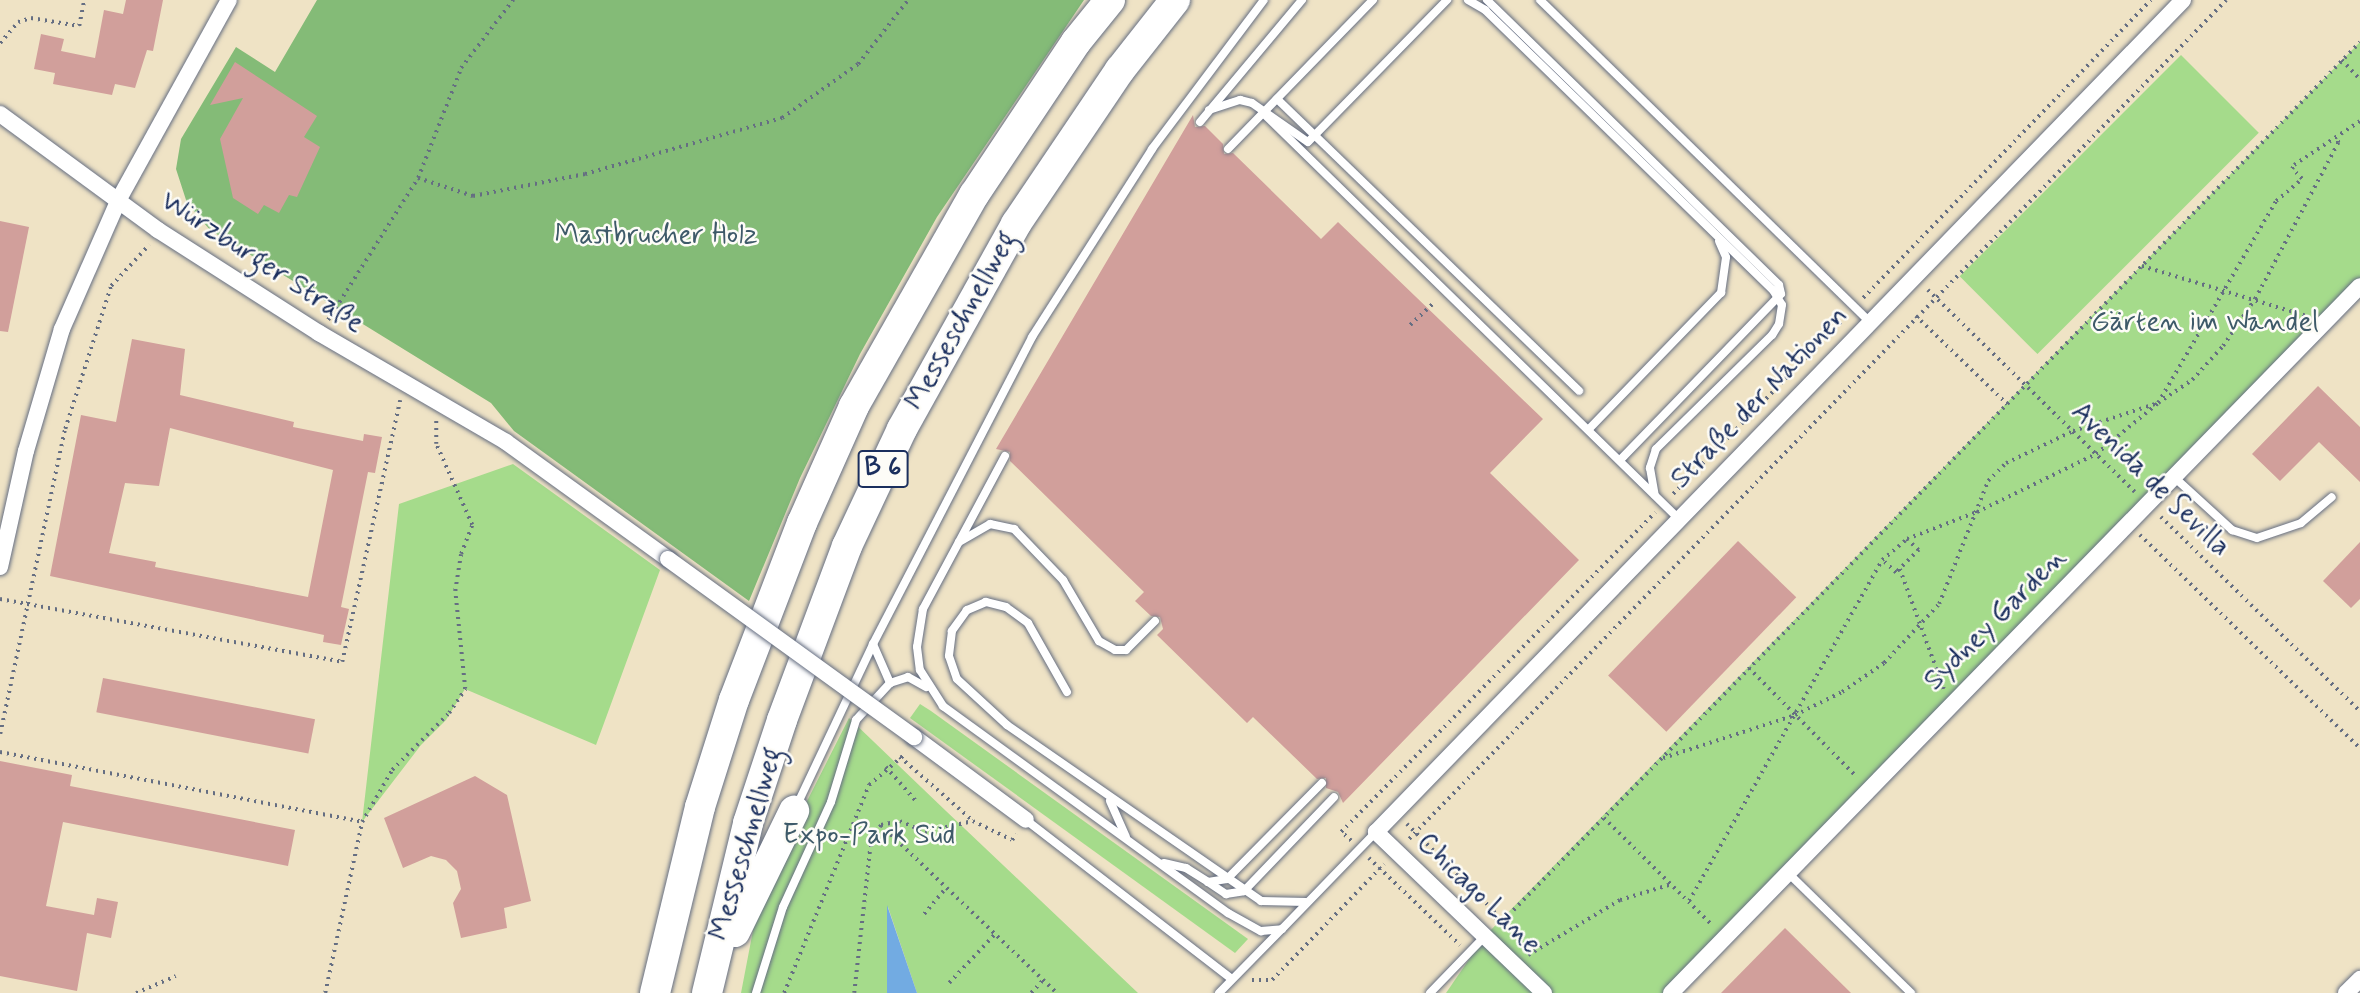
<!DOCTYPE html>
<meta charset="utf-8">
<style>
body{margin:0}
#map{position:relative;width:2360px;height:993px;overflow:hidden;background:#efe3c5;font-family:Mynerve,sans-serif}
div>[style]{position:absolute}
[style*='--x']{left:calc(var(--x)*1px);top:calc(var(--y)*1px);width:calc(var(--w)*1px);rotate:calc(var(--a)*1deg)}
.green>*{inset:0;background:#a5db8b;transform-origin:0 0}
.forest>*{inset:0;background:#84bb77}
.water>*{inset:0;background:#72abe2}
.building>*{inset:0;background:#d19f9b;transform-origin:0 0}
.path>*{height:3.5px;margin-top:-1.75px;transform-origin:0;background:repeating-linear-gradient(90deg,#656e82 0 2px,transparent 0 7px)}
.roads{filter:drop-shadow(0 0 2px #656e82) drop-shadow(0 0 2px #656e82)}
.lane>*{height:8px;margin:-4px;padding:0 4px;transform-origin:4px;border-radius:4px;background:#fff}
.street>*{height:16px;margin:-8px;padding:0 8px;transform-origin:8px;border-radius:8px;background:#fff}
.highway>*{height:30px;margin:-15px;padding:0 15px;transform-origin:15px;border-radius:15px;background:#fff}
.bridges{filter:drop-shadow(0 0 2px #656e82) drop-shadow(0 0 2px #656e82)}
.street-bridge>*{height:16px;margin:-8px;padding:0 8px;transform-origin:8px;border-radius:8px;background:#fff}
span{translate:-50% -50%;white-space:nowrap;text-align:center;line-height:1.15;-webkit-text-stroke:5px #fdfcf7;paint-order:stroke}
.shield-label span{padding:2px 5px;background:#fdfcf7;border:2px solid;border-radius:5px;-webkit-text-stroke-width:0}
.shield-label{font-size:26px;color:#1b2f5e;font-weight:700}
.park-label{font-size:28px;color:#3e5a69}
.street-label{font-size:28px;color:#1b2f5e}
</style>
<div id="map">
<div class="green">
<div style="clip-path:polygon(2360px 42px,2360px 286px,1671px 993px,1446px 993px,1485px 936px)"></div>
<div style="left:2181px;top:55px;width:110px;height:313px;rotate:45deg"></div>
<div style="clip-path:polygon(513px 464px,660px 570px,596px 745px,465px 689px,446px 720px,421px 745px,362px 822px,399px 504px)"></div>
<div style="clip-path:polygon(920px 704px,931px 711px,1248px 939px,1235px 953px,910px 718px)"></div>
<div style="clip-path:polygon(849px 718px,946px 811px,1138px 993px,917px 993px,888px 907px,887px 993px,741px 993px,760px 894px)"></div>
</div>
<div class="forest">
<div style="clip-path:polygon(317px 0,1084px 0,937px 217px,860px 354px,800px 478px,749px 601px,514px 431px,491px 403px,210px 230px,187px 203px,176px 169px,181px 139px,236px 47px,275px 72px)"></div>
</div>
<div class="water">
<div style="clip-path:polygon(887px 905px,917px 993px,887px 993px)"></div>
</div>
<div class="building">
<div style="clip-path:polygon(126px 0,163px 0,153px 51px,147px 50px,135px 88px,115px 84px,112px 95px,53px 84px,55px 73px,34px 69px,41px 34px,64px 39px,61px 51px,95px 58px,104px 10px,123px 14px)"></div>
<div style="clip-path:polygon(235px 62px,317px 116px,304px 137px,320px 147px,297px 197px,289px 195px,279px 213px,264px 205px,258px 214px,233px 198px,220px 139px,243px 98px,210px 105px)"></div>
<div style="clip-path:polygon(1193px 115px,1195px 127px,1205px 126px,1223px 144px,1224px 154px,1233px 153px,1321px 239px,1338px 222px,1543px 419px,1490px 473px,1579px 560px,1343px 803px,1338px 792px,1326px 788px,1326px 778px,1317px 779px,1253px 717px,1247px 723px,1157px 635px,1163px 629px,1160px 617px,1151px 616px,1135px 601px,1144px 592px,1010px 461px,1010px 452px,996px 449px)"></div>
<div style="clip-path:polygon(0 221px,29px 227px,8px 332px,0 331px)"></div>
<div style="clip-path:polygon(evenodd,132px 339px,185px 349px,180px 395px,294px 422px,293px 427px,363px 441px,364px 434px,382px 437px,375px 473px,368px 472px,341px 607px,349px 609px,341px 645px,323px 642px,324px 635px,50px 576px,81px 415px,116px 422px,132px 339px,170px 428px,333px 470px,308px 597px,155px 567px,156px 562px,109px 553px,125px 483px,159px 486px,170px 428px)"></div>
<div style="clip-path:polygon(2318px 386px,2360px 427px,2360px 482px,2319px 442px,2280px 481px,2252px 454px)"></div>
<div style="left:1738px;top:541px;width:81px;height:187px;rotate:44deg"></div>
<div style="clip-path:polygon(2360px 542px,2360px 599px,2351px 608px,2323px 581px)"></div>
<div style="left:103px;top:678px;width:216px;height:35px;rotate:11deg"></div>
<div style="clip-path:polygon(0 761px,72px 775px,70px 786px,295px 830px,288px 866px,63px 822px,46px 906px,94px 915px,97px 898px,118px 902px,111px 938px,87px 933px,77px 991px,0 976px)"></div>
<div style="clip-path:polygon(475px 776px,507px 795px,531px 901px,504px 908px,507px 928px,461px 938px,453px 903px,461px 889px,457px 871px,446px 860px,431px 856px,403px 868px,384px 818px)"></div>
<div style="clip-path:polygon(1785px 928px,1851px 993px,1721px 993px)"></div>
</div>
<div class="path">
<div style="--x:0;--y:43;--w:28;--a:-49"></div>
<div style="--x:18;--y:22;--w:14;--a:-17"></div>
<div style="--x:31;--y:18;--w:49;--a:9.5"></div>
<div style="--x:79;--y:26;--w:26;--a:-79"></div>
<div style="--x:2342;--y:60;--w:26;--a:47"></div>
<div style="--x:418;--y:178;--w:58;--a:18.1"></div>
<div style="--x:473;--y:196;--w:114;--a:-11.1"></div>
<div style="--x:585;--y:174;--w:205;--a:-15.9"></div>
<div style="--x:782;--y:118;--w:93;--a:-35.4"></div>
<div style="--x:858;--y:64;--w:81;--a:-52"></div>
<div style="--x:2142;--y:266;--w:172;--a:16.9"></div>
<div style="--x:1928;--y:290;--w:289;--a:44.3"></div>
<div style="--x:1863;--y:298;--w:414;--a:-46"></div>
<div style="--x:1916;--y:316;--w:127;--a:44"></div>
<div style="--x:328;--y:320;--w:168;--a:-57.6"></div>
<div style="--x:418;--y:178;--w:118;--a:-68.6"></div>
<div style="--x:461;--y:68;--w:86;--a:-52.6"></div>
<div style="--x:1410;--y:325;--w:34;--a:-43"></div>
<div style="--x:1673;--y:494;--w:248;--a:-45.7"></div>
<div style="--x:2161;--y:517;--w:278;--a:44.3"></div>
<div style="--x:2140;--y:535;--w:306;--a:44.1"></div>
<div style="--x:1907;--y:539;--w:75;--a:-21.1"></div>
<div style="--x:1977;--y:512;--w:132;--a:-26"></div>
<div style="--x:2096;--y:454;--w:80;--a:-39.4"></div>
<div style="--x:2158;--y:403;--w:234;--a:-59.7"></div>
<div style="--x:2276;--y:201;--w:34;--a:-40"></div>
<div style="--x:2302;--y:179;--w:14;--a:-135"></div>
<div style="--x:2292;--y:169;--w:4;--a:-63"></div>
<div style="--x:2294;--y:165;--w:79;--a:-33.7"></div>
<div style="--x:1900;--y:569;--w:128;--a:69.9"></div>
<div style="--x:0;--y:599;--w:348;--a:10.4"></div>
<div style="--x:342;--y:662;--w:268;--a:-77.5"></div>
<div style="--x:1749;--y:668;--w:152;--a:45.3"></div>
<div style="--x:0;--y:734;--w:312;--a:-78"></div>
<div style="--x:65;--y:429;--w:150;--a:-72.2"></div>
<div style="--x:111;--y:286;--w:56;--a:-47.2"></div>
<div style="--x:0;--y:752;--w:369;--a:10.9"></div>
<div style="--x:362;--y:822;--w:60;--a:-60"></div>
<div style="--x:392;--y:770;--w:81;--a:-45"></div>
<div style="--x:449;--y:713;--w:29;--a:-56"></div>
<div style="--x:465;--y:689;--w:99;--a:-95.8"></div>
<div style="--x:455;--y:591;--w:37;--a:-81"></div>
<div style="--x:461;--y:554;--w:31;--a:-69"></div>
<div style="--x:472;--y:525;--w:89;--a:-114"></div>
<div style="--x:436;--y:444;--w:24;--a:-90"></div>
<div style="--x:900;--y:757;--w:97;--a:41.2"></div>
<div style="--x:973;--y:821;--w:43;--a:26"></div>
<div style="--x:1012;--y:840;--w:7;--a:-56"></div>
<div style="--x:1663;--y:758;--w:139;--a:-18"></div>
<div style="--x:1795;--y:715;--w:52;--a:-26.1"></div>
<div style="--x:1842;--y:692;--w:51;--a:-34.6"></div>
<div style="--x:1884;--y:663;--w:81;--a:-47"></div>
<div style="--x:1939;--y:604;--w:132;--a:-68.3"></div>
<div style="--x:1988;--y:481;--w:25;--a:-45"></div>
<div style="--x:2006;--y:463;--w:74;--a:-25.5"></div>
<div style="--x:2073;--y:431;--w:89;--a:-18.2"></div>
<div style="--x:2158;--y:403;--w:41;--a:-34.1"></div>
<div style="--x:2192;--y:380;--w:46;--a:-47.6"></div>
<div style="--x:2223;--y:346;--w:57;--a:-55.8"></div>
<div style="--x:2255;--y:299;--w:177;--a:-62"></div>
<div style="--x:2338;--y:143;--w:6;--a:-99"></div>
<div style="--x:886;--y:767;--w:45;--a:48.6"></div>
<div style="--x:1604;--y:818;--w:152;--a:44.7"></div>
<div style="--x:1407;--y:824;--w:123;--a:45"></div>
<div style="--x:1494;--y:911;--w:13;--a:72"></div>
<div style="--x:881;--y:825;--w:243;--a:43.7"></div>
<div style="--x:1409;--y:839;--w:1171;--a:-45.76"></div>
<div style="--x:1351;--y:841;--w:13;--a:-138"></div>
<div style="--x:1341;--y:832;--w:448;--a:-45.5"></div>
<div style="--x:1369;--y:858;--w:126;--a:43.7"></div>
<div style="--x:1689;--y:901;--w:392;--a:-60.5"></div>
<div style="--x:1882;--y:560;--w:33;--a:-40"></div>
<div style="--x:1907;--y:539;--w:16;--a:43"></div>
<div style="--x:1919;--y:550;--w:33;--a:135"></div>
<div style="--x:1896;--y:573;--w:19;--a:-137"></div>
<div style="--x:924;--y:914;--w:34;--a:-50"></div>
<div style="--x:1499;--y:925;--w:1233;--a:-45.72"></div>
<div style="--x:1528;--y:955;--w:107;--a:-30.9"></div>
<div style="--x:1620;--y:900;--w:54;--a:-17.1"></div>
<div style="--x:1252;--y:980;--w:20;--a:0"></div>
<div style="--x:1272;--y:980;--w:161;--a:-46"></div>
<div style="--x:949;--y:983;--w:67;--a:-46.8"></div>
<div style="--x:136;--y:993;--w:43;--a:-23"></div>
<div style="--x:325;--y:993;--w:175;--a:-77.8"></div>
<div style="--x:784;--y:993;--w:225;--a:-67.8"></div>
<div style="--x:869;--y:785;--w:48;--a:-40.7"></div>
<div style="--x:854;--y:993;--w:156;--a:-83.7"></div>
<div style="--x:871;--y:838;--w:16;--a:-52"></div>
<div style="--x:881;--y:825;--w:19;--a:-12"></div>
<div style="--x:900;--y:821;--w:27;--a:24"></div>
<div style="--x:925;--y:832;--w:49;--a:-12.9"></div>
<div style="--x:1031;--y:993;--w:18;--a:-47"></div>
</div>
<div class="roads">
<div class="lane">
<div style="--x:1468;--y:0;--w:20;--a:30"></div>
<div style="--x:1485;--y:10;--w:402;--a:44.2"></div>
<div style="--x:1773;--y:290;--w:17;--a:59"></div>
<div style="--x:1782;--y:305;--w:19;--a:99"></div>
<div style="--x:1779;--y:324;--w:13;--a:122"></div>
<div style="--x:1772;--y:335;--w:163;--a:135.5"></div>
<div style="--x:1656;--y:449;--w:20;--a:108"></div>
<div style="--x:1650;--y:468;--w:27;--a:80"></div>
<div style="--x:1487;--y:0;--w:408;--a:44.3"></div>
<div style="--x:1779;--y:285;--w:9;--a:77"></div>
<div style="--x:1781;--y:294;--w:231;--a:134.1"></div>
<div style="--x:1540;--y:0;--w:461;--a:44.3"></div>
<div style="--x:1277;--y:99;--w:420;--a:44"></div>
<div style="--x:1209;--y:110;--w:33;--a:-18"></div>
<div style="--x:1240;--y:100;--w:12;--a:14"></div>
<div style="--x:1252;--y:103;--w:68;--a:34.9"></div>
<div style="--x:1308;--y:142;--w:199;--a:-45.6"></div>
<div style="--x:1263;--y:113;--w:581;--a:44.3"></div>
<div style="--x:1200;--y:122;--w:159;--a:-50.1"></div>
<div style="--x:1228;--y:149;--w:208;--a:-45.8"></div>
<div style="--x:1589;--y:429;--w:190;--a:-45.9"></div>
<div style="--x:1721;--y:293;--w:36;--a:-82"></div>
<div style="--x:1726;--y:257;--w:17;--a:-114"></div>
<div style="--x:1005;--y:456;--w:174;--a:118.2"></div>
<div style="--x:923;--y:609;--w:38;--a:99"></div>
<div style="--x:917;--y:647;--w:23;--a:83"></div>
<div style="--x:920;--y:670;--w:43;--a:57.4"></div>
<div style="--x:943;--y:706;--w:352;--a:36"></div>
<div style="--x:1228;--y:913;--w:38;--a:29"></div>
<div style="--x:1261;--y:931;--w:21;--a:-5"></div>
<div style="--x:1282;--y:929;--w:135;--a:-45.9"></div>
<div style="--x:2174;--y:477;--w:79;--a:42.4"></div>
<div style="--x:2232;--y:530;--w:26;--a:18"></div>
<div style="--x:2257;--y:538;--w:46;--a:-18.8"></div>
<div style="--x:2301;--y:523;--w:40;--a:-40"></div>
<div style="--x:959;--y:542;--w:36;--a:-30"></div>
<div style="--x:990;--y:524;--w:25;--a:12"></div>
<div style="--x:1014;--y:529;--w:71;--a:46.1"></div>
<div style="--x:1063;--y:580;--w:71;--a:59.5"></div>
<div style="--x:1099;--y:641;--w:18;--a:29"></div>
<div style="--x:1115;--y:650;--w:11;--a:0"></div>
<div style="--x:1126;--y:650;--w:41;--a:-45"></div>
<div style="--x:873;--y:644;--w:43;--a:66.4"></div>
<div style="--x:1067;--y:692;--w:79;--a:-119.5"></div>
<div style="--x:1028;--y:623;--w:27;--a:-144"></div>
<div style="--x:1006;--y:607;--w:21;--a:-166"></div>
<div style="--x:986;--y:602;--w:21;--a:157"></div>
<div style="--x:967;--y:610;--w:26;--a:126"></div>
<div style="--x:952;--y:631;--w:25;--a:97"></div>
<div style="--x:949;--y:656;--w:24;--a:71"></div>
<div style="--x:957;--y:679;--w:68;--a:42.6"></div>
<div style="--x:1007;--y:725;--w:309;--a:34.7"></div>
<div style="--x:1261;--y:901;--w:45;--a:1.3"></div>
<div style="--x:1110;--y:801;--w:39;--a:66"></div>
<div style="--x:797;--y:805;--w:178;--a:-64.7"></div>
<div style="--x:873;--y:644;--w:346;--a:-62.6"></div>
<div style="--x:1032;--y:337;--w:223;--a:-57.4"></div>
<div style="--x:1152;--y:149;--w:186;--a:-53.1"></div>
<div style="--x:1026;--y:820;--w:260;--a:37.7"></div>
<div style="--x:1164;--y:863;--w:23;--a:13"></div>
<div style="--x:1186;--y:868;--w:26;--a:32"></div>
<div style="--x:1208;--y:882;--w:19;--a:-9"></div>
<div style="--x:1227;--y:879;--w:135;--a:-45.3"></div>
<div style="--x:1788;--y:873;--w:172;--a:44.3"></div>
<div style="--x:1208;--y:882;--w:22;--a:34"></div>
<div style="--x:1226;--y:894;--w:18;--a:-9"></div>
<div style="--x:1244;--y:891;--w:130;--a:-46.2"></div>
<div style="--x:756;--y:993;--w:90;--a:-72.6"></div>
<div style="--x:783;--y:907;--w:115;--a:-65.4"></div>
<div style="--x:831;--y:802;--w:86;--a:-73"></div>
<div style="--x:856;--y:720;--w:50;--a:-47.4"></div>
<div style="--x:890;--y:683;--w:19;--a:-18"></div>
<div style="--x:908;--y:677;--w:21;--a:29"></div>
<div style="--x:1219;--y:993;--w:90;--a:-45.5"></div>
<div style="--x:1430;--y:993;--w:79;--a:-46"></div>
</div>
<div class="street">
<div style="--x:0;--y:114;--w:196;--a:36.3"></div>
<div style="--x:158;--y:230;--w:191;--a:32.6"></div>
<div style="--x:319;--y:333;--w:216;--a:30.2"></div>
<div style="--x:506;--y:442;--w:200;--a:35.8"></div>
<div style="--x:0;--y:567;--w:119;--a:-77.4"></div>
<div style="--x:26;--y:451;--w:127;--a:-73.6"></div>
<div style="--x:62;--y:329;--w:142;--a:-66.3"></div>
<div style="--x:119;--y:199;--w:227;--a:-61.1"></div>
<div style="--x:914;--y:737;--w:139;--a:36.5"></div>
<div style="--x:1544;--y:993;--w:233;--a:-136.2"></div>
<div style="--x:1376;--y:832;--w:1159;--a:-45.87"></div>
<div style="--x:1671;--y:993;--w:987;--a:-45.74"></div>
<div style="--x:2346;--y:993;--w:20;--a:-45"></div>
</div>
<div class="highway">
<div style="--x:735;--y:932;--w:135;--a:-64"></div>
<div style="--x:655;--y:993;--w:191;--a:-76.4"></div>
<div style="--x:700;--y:807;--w:112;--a:-72.4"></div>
<div style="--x:734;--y:700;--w:190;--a:-69"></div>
<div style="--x:802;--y:523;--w:128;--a:-66"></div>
<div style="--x:854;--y:406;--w:243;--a:-60.4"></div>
<div style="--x:974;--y:195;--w:184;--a:-56.3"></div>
<div style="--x:1076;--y:42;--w:54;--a:-51"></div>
<div style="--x:707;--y:993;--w:175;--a:-76.4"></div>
<div style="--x:748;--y:823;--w:108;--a:-71.7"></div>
<div style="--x:782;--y:720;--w:186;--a:-69.5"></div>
<div style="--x:847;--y:546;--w:129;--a:-64.8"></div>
<div style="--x:902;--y:429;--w:235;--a:-60.9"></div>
<div style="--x:1016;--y:224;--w:186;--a:-56"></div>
<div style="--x:1120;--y:70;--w:89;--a:-51.8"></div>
</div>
</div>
<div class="bridges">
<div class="street-bridge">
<div style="--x:668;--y:559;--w:304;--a:35.9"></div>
</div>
</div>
<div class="shield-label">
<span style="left:883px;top:469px">B 6</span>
</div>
<div class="park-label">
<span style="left:656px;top:236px">Mastbrucher Holz</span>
<span style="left:2205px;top:323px">Gärten im Wandel</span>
<span style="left:869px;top:836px">Expo-Park Süd</span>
</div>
<div class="street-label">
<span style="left:262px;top:263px;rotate:33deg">Würzburger Straße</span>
<span style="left:962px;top:321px;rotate:-61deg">Messeschnellweg</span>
<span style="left:1760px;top:398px;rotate:-46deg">Straße der Nationen</span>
<span style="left:2150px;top:480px;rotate:44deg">Avenida de Sevilla</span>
<span style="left:1996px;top:620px;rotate:-45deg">Sydney Garden</span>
<span style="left:747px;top:844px;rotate:-74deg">Messeschnellweg</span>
<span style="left:1478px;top:894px;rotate:44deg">Chicago Lane</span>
</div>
</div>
